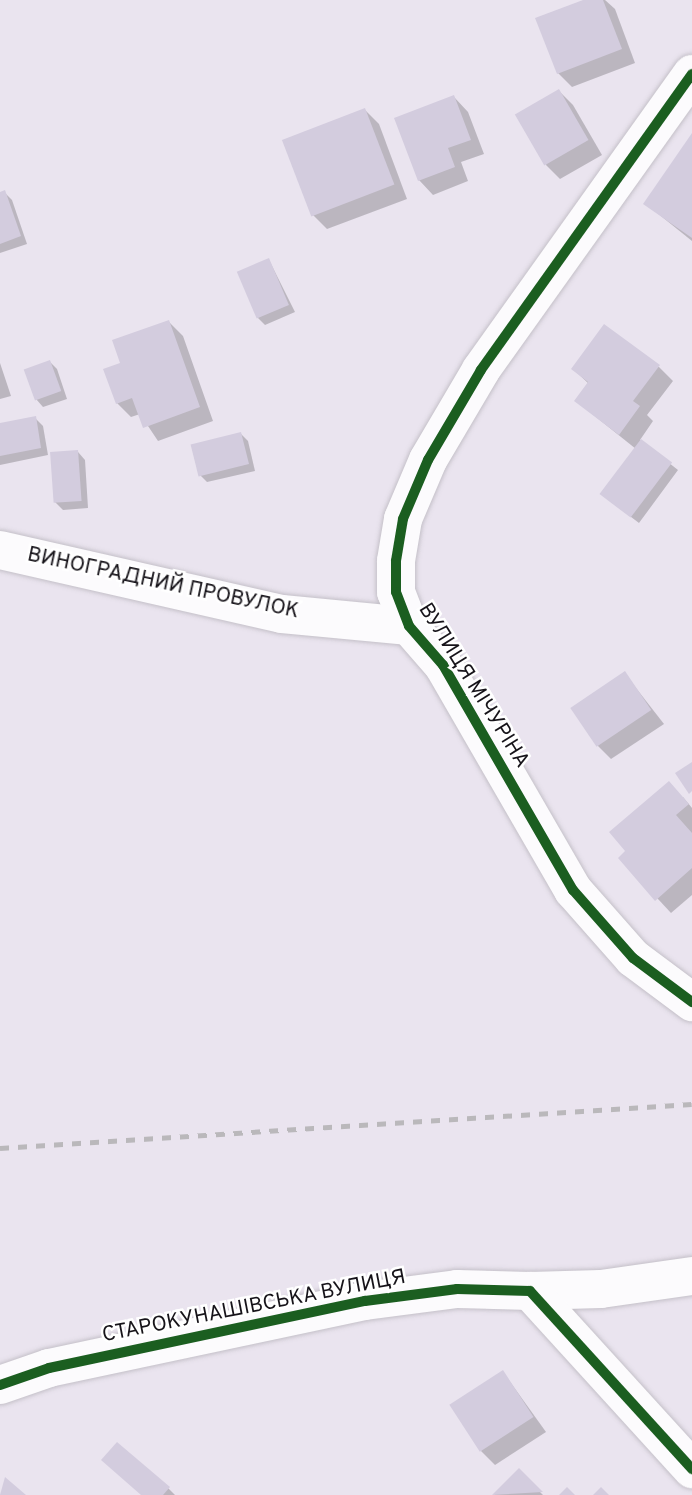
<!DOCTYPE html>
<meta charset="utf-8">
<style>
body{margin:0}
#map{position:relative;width:692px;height:1495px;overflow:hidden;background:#eae4ef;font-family:Overpass,sans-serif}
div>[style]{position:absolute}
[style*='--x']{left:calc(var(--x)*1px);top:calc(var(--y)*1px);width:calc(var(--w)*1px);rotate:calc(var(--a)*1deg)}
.shadow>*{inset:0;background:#0003}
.building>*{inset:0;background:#d3ccde;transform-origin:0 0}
.roads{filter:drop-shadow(0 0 2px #c4c0c8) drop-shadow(0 0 2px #c4c0c8)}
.minor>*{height:38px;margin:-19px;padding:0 19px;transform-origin:19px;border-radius:19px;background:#fcfbfd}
.rail>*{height:5px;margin-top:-2.5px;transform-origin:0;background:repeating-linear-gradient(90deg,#bab8bb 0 9px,transparent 0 18px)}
.cycleway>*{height:10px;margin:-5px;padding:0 5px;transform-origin:5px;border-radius:5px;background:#1b5e20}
span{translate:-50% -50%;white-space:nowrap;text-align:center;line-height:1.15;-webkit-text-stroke:5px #fff;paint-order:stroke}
.street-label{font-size:21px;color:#161319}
</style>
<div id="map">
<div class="shadow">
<div style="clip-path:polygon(588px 0,605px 0,615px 9px,635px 63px,572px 87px,558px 73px)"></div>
<div style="clip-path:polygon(559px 91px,573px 105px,602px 155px,560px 179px,546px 165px)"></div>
<div style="clip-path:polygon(454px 97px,468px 112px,484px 154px,461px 162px,468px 181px,433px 195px,419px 180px)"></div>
<div style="clip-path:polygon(365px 110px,379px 124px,407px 199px,327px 229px,313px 215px)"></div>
<div style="clip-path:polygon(692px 136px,692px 241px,646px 204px)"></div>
<div style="clip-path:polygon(4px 192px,12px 200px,27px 244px,0 253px,0 194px)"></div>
<div style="clip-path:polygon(269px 260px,295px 312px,265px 325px,258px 318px)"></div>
<div style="clip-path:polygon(169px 322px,183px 336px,213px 421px,158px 441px,140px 414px,131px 417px,117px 403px)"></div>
<div style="clip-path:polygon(50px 362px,57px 369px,67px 399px,43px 407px,36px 399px)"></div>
<div style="clip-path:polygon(0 363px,11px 396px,0 399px)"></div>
<div style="clip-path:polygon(659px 367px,673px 381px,647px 415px,653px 421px,640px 440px,678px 470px,639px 523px,610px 501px,636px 449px,576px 401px,589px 384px,573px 369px)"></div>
<div style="clip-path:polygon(35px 418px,43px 426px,48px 455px,0 465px,0 425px)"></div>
<div style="clip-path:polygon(241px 434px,248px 441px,255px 471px,207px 482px,199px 474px)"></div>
<div style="clip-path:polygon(78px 452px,85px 460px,88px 508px,63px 510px,55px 502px)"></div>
<div style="clip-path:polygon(625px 674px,664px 724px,611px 759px,597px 745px)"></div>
<div style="clip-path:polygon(683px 797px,692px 808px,692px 895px,671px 913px,620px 858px)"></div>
<div style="clip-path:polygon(503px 1372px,546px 1432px,495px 1465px,481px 1451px)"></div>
<div style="clip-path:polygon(117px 1444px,169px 1489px,175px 1495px,142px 1495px)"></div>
<div style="clip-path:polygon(519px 1471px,543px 1495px,494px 1495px)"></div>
</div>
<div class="building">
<div style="clip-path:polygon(583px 0,603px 0,622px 49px,557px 74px,535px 18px)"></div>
<div style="left:559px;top:89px;width:59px;height:51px;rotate:60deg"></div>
<div style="clip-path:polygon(454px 95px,471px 140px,448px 148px,455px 167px,418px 181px,394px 118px)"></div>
<div style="left:365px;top:108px;width:82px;height:89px;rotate:69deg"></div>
<div style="clip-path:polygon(692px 133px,692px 238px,643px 204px)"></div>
<div style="clip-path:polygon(5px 190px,21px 236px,0 244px,0 192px)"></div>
<div style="left:269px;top:258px;width:51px;height:35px;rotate:67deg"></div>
<div style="clip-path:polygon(169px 320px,200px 407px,143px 428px,132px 398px,116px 404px,103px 369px,120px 363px,112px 340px)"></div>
<div style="clip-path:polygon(604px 324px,660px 365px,633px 401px,640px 406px,619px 435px,574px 401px,588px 382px,571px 369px)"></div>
<div style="left:50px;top:360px;width:33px;height:28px;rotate:70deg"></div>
<div style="clip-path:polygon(36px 416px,41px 448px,0 456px,0 423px)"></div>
<div style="left:241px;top:432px;width:33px;height:52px;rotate:76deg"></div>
<div style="left:641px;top:439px;width:39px;height:69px;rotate:37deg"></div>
<div style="left:78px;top:450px;width:51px;height:28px;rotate:86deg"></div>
<div style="left:625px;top:671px;width:47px;height:66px;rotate:56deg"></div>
<div style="clip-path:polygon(692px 762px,692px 791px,689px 794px,675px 773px)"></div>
<div style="clip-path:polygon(669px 781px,689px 804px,676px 815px,692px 833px,692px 868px,655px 901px,618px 858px,625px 851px,609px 832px)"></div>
<div style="left:503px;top:1370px;width:56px;height:64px;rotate:57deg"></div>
<div style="clip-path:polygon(117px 1442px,170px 1487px,163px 1495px,141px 1495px,101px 1460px)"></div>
<div style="clip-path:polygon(519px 1468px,543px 1492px,492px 1495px)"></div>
<div style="clip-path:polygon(5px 1477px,26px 1495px,0 1495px)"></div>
<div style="clip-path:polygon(567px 1487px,575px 1495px,559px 1495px)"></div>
<div style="clip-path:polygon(601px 1487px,609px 1495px,593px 1495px)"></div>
</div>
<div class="roads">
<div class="minor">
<div style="--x:692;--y:74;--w:364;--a:125.5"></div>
<div style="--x:481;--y:370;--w:104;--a:120.5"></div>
<div style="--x:428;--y:460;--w:64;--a:113"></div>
<div style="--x:403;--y:519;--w:43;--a:99.5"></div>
<div style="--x:396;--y:561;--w:31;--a:90"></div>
<div style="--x:396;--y:592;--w:36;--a:69"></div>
<div style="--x:409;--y:626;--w:52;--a:48.9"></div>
<div style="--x:443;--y:665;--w:260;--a:60"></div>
<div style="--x:573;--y:890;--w:91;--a:48.6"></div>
<div style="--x:633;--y:958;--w:74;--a:36.7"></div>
<div style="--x:0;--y:550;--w:289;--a:12.8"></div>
<div style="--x:282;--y:614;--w:128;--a:5.4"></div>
<div style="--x:530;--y:1291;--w:71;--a:-1.6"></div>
<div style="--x:601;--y:1289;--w:92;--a:-8.1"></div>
<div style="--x:0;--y:1385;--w:52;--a:-19.1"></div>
<div style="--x:49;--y:1368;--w:323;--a:-12"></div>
<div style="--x:365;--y:1301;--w:93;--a:-7.4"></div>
<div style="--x:457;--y:1289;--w:73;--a:1.6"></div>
<div style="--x:530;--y:1291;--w:241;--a:47.7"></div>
</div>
</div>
<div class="rail">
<div style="--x:0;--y:1148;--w:693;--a:-3.64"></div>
</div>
<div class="cycleway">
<div style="--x:692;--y:74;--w:364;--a:125.5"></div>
<div style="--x:481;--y:370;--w:104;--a:120.5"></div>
<div style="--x:428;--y:460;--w:64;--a:113"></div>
<div style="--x:403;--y:519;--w:43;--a:99.5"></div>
<div style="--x:396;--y:561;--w:31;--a:90"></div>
<div style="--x:396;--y:592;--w:36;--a:69"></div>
<div style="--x:409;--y:626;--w:52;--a:48.9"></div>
<div style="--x:443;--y:665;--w:260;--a:60"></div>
<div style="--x:573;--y:890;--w:91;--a:48.6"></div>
<div style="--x:633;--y:958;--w:74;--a:36.7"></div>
<div style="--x:0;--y:1385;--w:52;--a:-19.1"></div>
<div style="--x:49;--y:1368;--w:323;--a:-12"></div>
<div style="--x:365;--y:1301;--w:93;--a:-7.4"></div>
<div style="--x:457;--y:1289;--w:73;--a:1.6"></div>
<div style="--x:530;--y:1291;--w:241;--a:47.7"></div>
</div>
<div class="street-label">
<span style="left:163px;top:584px;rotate:12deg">ВИНОГРАДНИЙ ПРОВУЛОК</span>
<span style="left:473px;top:686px;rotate:58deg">ВУЛИЦЯ МІЧУРІНА</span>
<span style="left:254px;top:1307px;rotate:-11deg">СТАРОКУНАШІВСЬКА ВУЛИЦЯ</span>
</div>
</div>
